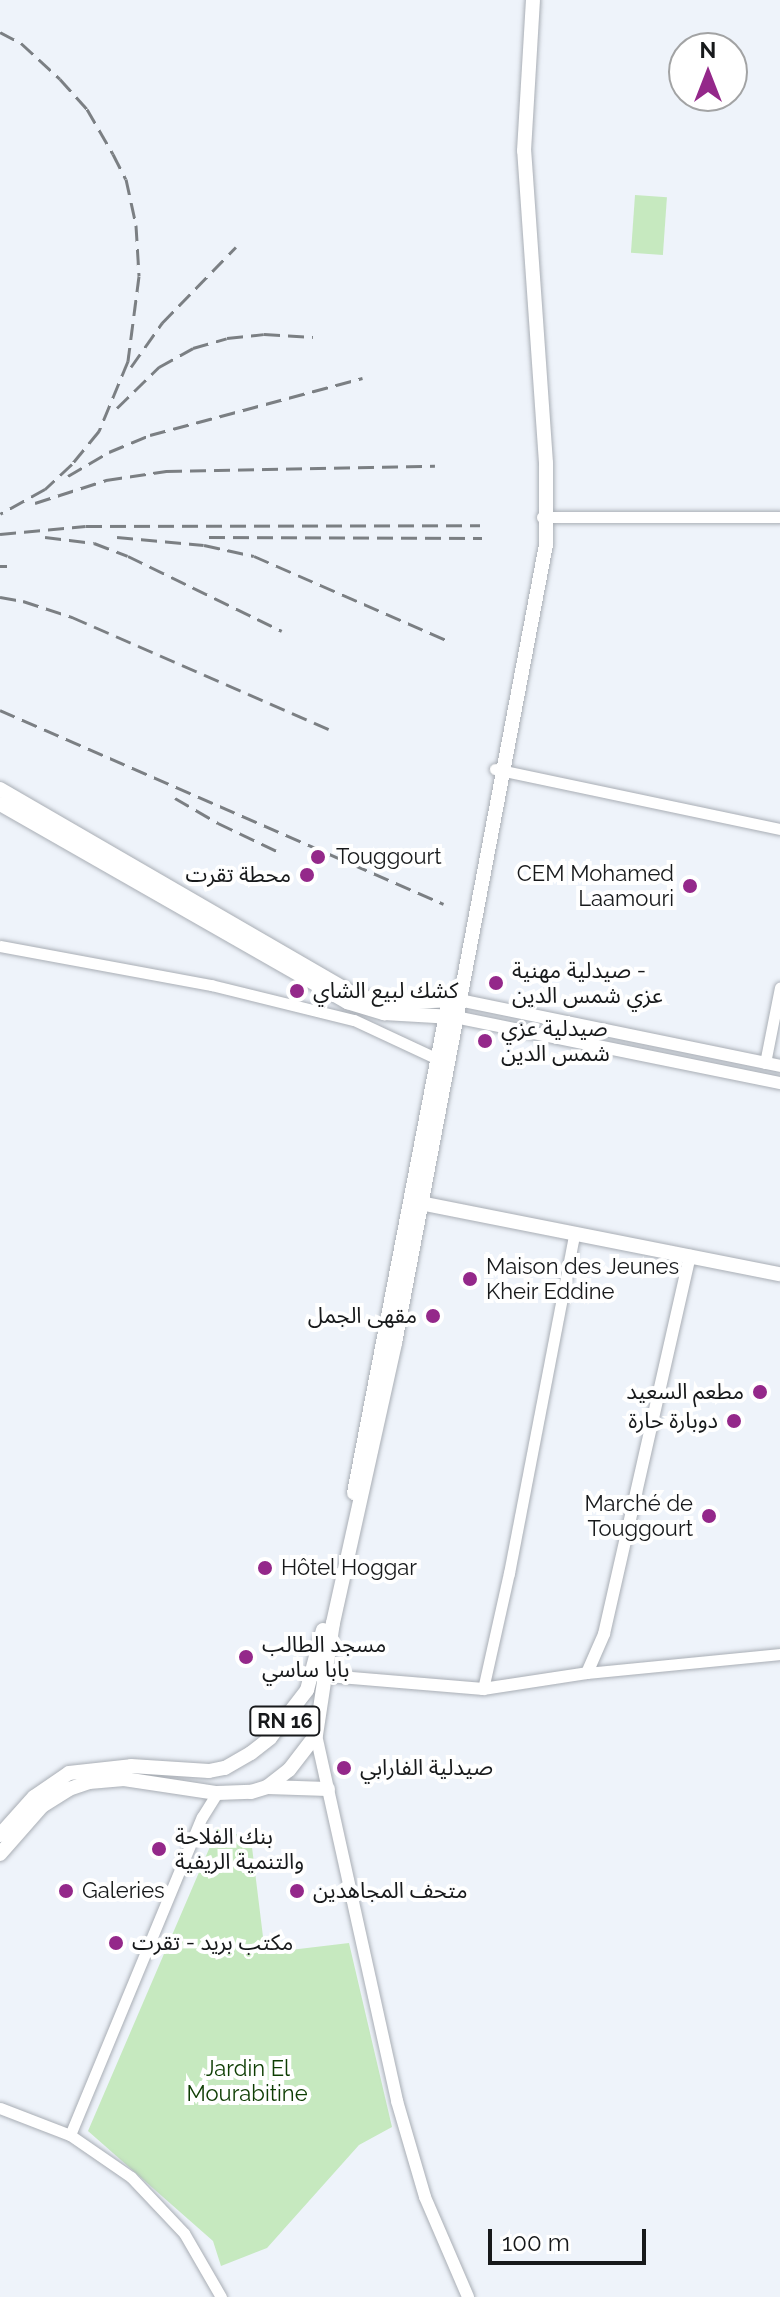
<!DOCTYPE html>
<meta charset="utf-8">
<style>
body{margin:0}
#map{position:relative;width:780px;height:2297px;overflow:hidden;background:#eef3fa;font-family:Raleway,"Noto Sans Arabic",sans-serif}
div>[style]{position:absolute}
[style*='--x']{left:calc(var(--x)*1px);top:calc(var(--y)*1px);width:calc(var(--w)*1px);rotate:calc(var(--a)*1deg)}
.green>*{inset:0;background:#c6e9bf;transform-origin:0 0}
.roads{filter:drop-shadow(0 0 2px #a9aeb5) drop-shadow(0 0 2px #a9aeb5)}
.tertiary>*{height:11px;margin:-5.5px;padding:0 5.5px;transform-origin:5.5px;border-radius:5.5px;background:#fff}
.secondary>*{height:12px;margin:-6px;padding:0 6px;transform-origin:6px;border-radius:6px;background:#fff}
.primary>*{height:14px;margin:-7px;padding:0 7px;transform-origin:7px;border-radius:7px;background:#fff}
.rail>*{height:3px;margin-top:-1.5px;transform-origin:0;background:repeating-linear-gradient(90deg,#7b7f83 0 16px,transparent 0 24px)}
.dots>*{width:22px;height:22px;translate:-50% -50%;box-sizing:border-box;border:4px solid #fff;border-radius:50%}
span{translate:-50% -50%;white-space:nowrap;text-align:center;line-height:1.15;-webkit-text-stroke:8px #fff;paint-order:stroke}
.shield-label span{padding:2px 6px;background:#fff;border:2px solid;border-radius:6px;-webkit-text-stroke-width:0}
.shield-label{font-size:20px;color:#17191b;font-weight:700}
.poi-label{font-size:22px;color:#17191b}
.left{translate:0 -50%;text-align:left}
.right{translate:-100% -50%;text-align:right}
.park-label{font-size:22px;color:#0e3d03}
.north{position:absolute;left:668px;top:32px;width:80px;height:80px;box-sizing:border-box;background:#fff;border:2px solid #a2a3a4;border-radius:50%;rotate:0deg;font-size:22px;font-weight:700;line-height:32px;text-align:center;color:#17191b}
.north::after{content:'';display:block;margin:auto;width:28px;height:36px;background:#94288a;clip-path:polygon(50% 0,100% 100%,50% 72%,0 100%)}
.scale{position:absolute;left:488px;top:2229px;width:158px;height:36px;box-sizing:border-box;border:4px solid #17191b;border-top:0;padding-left:10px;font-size:24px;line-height:28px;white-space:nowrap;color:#17191b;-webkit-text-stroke:6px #fff;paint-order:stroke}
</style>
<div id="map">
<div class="green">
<div style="left:635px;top:195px;width:32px;height:58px;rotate:4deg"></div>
<div style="clip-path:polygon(218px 1828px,251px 1839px,265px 1953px,349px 1943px,392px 2127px,359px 2145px,267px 2248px,221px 2266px,213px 2241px,88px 2131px)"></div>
</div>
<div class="roads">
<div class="tertiary">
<div style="--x:542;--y:517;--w:238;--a:0"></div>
<div style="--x:495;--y:769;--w:291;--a:11.9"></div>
<div style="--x:0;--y:946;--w:215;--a:10.5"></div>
<div style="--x:211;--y:985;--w:147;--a:13.8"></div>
<div style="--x:354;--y:1020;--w:97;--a:25"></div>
<div style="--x:765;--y:1063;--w:77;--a:-78.8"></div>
<div style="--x:587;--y:1673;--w:194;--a:-5.6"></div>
<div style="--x:483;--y:1689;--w:119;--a:-77.4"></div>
<div style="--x:509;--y:1573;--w:343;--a:-79.1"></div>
<div style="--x:0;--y:2108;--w:75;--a:21.1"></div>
<div style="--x:70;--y:2135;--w:74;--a:34.5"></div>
<div style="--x:131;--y:2177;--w:77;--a:46.6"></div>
<div style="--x:184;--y:2233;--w:74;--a:60"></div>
<div style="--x:70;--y:2135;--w:344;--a:-67.5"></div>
<div style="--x:202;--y:1817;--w:28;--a:-58"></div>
</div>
<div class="secondary">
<div style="--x:459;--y:1000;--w:328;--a:11.6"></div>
<div style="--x:455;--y:1017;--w:332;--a:11.5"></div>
<div style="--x:316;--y:1675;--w:168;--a:4.8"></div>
<div style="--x:483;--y:1689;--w:105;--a:-8.7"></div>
<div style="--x:587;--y:1673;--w:43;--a:-66.4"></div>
<div style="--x:604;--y:1634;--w:388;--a:-77.2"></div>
<div style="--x:316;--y:1735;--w:375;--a:77.5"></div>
<div style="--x:397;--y:2101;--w:100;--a:73.7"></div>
<div style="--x:425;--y:2197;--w:109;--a:66.7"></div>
</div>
<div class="primary">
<div style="--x:0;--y:789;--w:410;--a:30.1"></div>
<div style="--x:355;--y:995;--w:33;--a:14"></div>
<div style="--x:387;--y:1003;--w:67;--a:-2.6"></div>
<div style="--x:0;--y:804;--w:400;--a:29.7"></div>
<div style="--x:347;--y:1002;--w:39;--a:17"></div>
<div style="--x:384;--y:1013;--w:69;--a:3.3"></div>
<div style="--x:415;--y:1202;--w:372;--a:11.2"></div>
<div style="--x:354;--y:1493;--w:503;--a:-79.11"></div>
<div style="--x:267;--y:1787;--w:61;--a:1.9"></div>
<div style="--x:0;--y:1835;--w:51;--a:-48.2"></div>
<div style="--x:34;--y:1797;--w:42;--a:-34.4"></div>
<div style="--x:69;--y:1773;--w:62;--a:-6.4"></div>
<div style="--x:131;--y:1766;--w:78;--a:3.7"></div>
<div style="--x:209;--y:1771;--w:16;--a:-11"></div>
<div style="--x:225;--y:1768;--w:30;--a:-30"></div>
<div style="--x:251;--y:1753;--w:24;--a:-38"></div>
<div style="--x:270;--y:1738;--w:61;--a:-52.4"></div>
<div style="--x:307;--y:1690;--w:62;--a:-75.1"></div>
<div style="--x:0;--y:1854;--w:64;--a:-48.8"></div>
<div style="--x:42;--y:1806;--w:32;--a:-32"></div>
<div style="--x:69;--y:1789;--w:21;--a:-19"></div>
<div style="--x:89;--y:1782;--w:35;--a:-5"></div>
<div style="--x:124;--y:1779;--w:94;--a:8.6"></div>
<div style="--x:217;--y:1793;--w:34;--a:-2"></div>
<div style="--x:251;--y:1792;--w:17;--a:-17"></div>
<div style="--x:267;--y:1787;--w:28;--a:-38"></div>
<div style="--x:289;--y:1770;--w:44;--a:-52.4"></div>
<div style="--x:316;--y:1735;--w:113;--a:-81.4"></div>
<div style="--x:333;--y:1623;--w:287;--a:-77.5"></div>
<div style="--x:395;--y:1343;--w:812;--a:-79.29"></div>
<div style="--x:546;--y:545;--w:82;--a:-90"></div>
<div style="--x:546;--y:463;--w:313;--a:-94"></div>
<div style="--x:524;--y:151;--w:151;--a:-86.6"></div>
</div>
</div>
<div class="rail">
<div style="--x:0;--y:32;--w:24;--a:28"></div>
<div style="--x:21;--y:43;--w:53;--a:42.7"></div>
<div style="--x:60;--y:79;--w:40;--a:48"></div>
<div style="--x:87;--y:109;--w:52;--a:60"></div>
<div style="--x:113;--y:154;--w:28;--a:63"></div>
<div style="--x:126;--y:179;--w:47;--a:77.7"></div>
<div style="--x:136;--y:225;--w:51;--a:86.6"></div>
<div style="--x:139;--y:276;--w:86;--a:97.4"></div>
<div style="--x:128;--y:361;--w:76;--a:112.5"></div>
<div style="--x:99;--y:431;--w:43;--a:129.3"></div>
<div style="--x:72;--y:464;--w:37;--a:137"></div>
<div style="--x:45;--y:489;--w:51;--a:150.9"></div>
<div style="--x:131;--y:367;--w:54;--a:-54.8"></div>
<div style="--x:162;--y:323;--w:106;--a:-45.8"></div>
<div style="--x:117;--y:408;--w:59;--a:-44.3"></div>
<div style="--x:159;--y:367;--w:39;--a:-29"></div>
<div style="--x:193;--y:348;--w:35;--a:-16"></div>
<div style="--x:227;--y:338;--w:37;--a:-6"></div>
<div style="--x:264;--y:334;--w:49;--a:3.5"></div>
<div style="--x:68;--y:476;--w:48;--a:-30.3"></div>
<div style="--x:109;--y:452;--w:44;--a:-22.5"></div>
<div style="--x:150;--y:435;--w:220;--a:-15"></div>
<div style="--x:35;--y:503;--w:75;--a:-17.9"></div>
<div style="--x:106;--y:480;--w:61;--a:-8.5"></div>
<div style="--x:166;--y:471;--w:269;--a:-1.1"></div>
<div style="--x:0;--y:534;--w:86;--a:-5.3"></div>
<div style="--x:86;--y:526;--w:394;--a:-0.1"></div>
<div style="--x:45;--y:537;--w:49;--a:7"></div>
<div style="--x:94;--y:543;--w:36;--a:21"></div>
<div style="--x:128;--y:556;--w:171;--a:26"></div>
<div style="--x:117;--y:537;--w:87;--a:5.3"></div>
<div style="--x:204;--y:545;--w:51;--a:12.4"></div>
<div style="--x:254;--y:556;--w:210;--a:23.6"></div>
<div style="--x:209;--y:537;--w:273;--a:0.2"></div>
<div style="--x:0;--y:566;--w:7;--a:0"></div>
<div style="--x:0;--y:597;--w:23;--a:10"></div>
<div style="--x:23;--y:601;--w:52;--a:18.1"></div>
<div style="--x:72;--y:617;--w:287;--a:23.6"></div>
<div style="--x:0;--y:710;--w:484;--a:23.6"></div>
<div style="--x:175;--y:798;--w:50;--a:30.2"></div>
<div style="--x:218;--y:823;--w:70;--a:25.5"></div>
</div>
<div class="dots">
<div style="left:318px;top:857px;background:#94288a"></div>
<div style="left:307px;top:875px;background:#94288a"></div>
<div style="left:690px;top:886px;background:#94288a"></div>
<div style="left:496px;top:983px;background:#94288a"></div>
<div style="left:297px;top:991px;background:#94288a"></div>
<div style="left:485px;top:1041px;background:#94288a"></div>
<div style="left:470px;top:1279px;background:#94288a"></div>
<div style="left:433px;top:1316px;background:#94288a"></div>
<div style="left:760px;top:1392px;background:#94288a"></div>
<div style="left:734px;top:1421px;background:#94288a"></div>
<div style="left:709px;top:1516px;background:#94288a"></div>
<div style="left:265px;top:1568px;background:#94288a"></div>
<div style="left:246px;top:1657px;background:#94288a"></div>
<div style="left:344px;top:1768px;background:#94288a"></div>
<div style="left:159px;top:1849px;background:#94288a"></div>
<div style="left:66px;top:1891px;background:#94288a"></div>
<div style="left:297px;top:1891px;background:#94288a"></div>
<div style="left:116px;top:1943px;background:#94288a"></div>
</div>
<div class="shield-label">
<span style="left:285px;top:1721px">RN 16</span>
</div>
<div class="poi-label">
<span class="left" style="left:336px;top:857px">Touggourt</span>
<span class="right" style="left:674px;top:886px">CEM Mohamed<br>Laamouri</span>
<span class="right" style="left:291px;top:875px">محطة تقرت</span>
<span class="left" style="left:512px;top:983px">صيدلية مهنية -<br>عزي شمس الدين</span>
<span class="left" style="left:313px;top:991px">كشك لبيع الشاي</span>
<span class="left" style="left:501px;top:1041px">صيدلية عزي<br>شمس الدين</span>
<span class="left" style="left:486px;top:1279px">Maison des Jeunes<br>Kheir Eddine</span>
<span class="right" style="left:417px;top:1316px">مقهى الجمل</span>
<span class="right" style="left:744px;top:1392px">مطعم السعيد</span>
<span class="right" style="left:718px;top:1421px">دوبارة حارة</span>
<span class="right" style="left:693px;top:1516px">Marché de<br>Touggourt</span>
<span class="left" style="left:281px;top:1568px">Hôtel Hoggar</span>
<span class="left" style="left:262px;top:1657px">مسجد الطالب<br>بابا ساسي</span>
<span class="left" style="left:360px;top:1768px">صيدلية الفارابي</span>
<span class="left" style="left:175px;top:1849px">بنك الفلاحة<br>والتنمية الريفية</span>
<span class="left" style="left:82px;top:1891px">Galeries</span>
<span class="left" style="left:313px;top:1891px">متحف المجاهدين</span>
<span class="left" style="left:132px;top:1943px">مكتب بريد - تقرت</span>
</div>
<div class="park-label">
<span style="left:247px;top:2081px">Jardin El<br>Mourabitine</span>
</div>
<div class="north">N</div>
<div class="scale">100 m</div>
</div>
